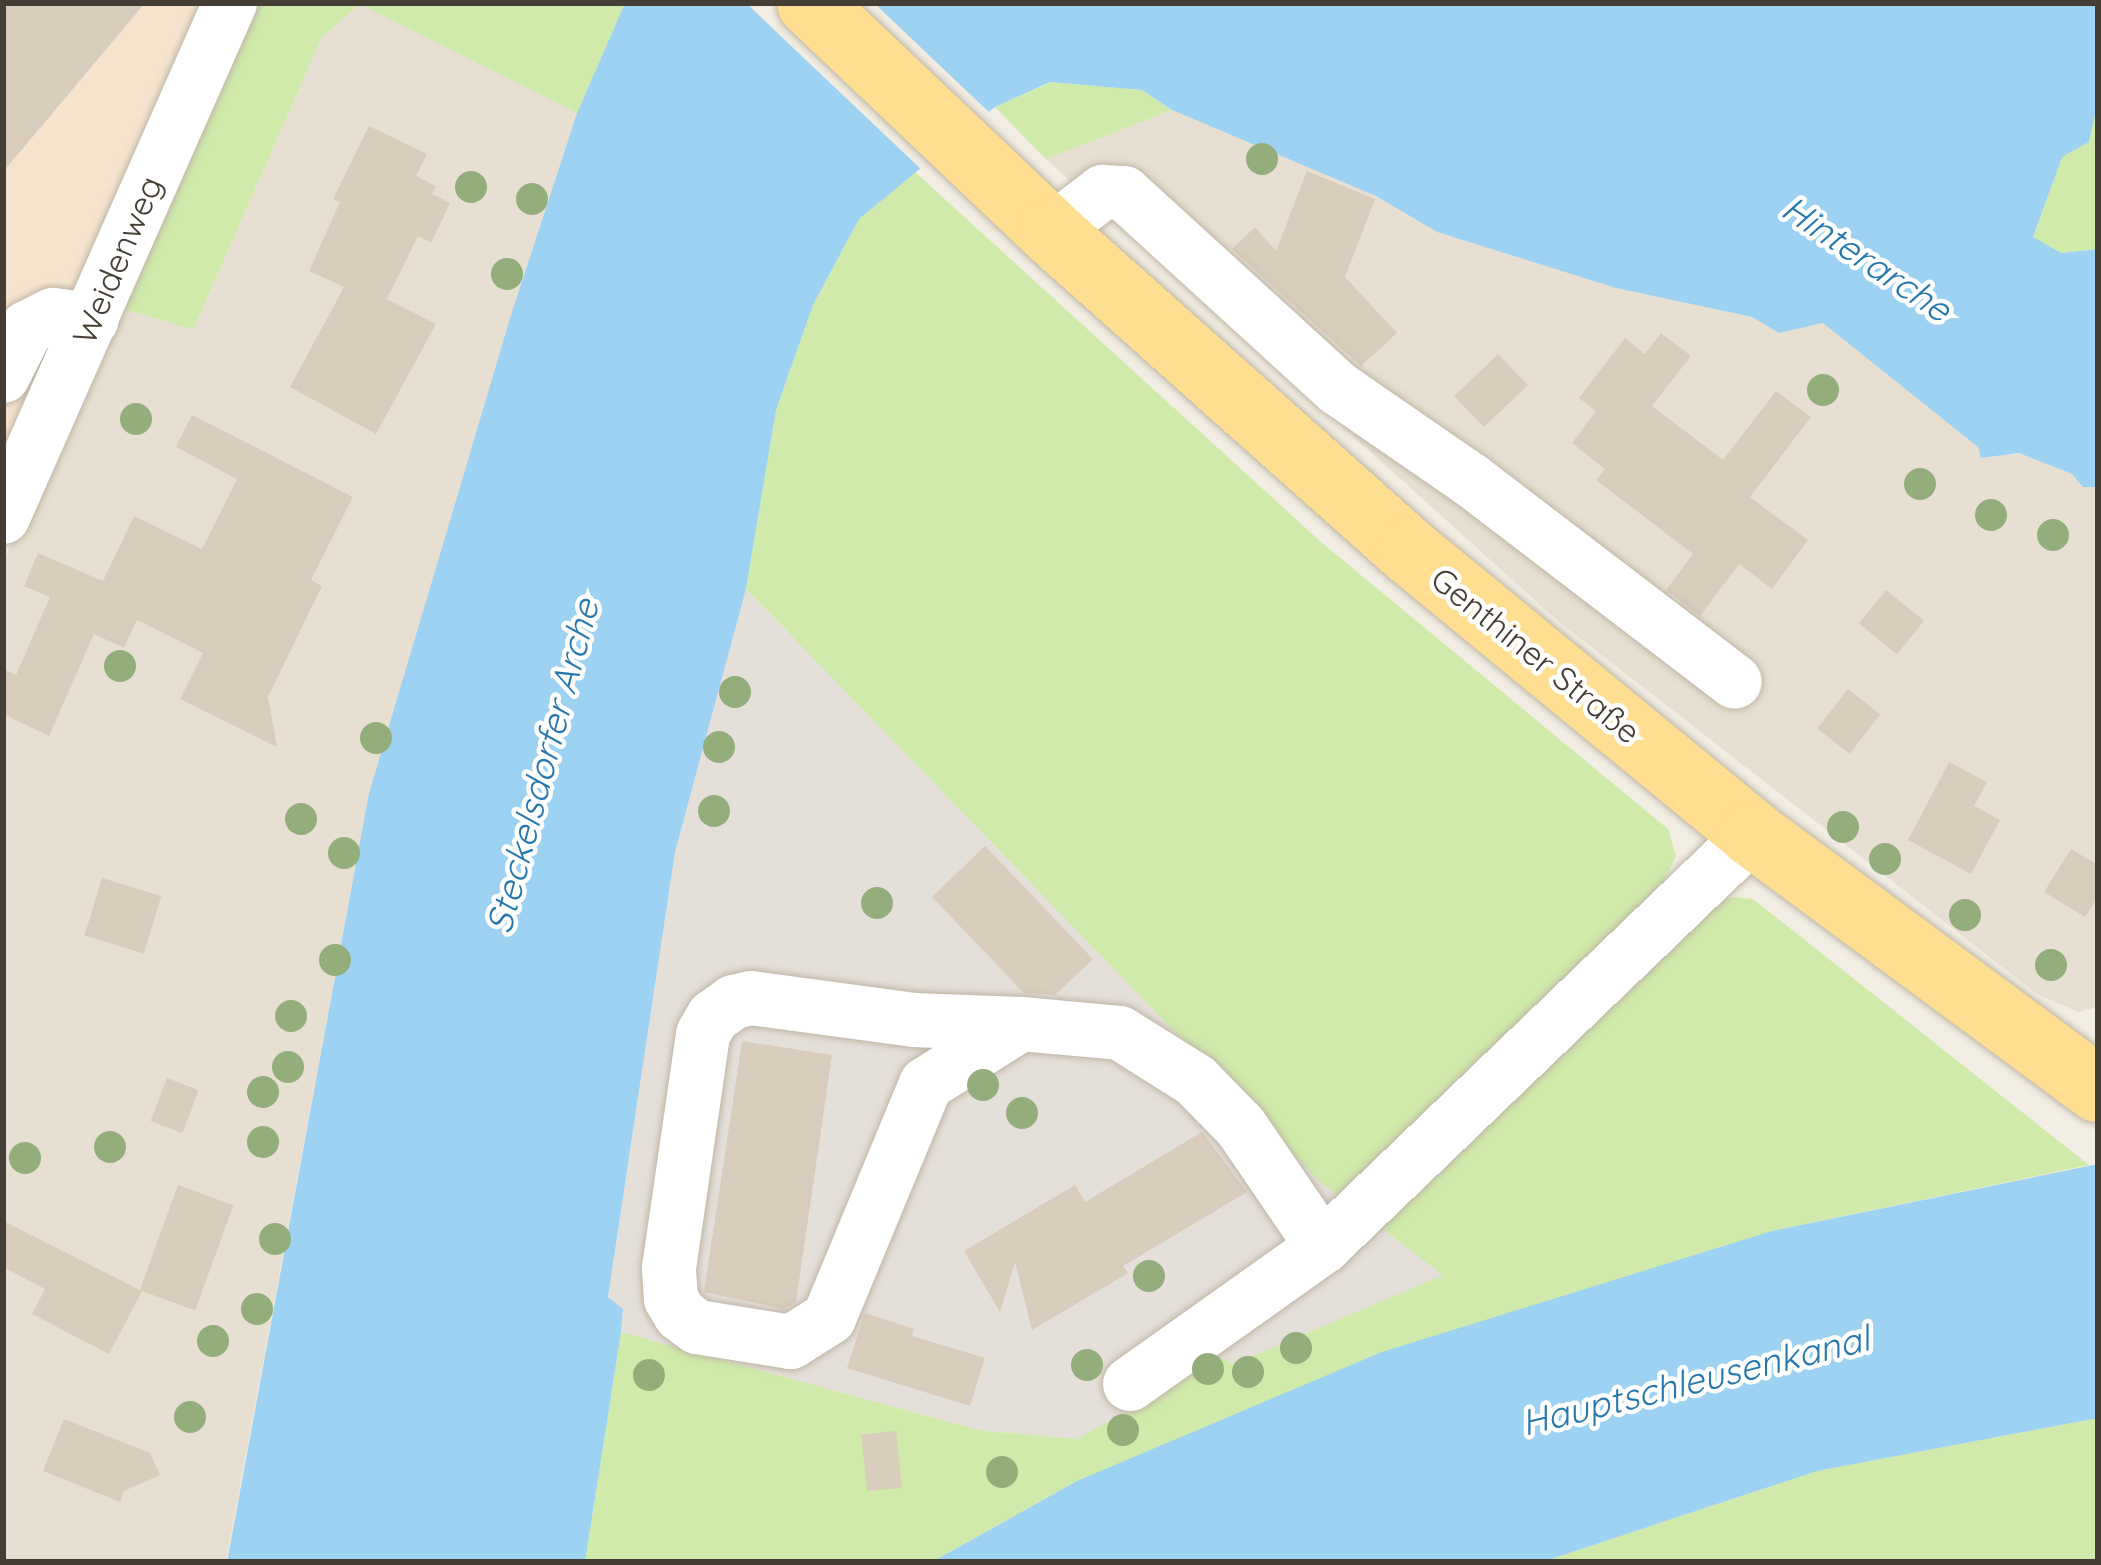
<!DOCTYPE html>
<meta charset="utf-8">
<style>
body{margin:0}
#map{position:relative;width:2101px;height:1565px;overflow:hidden;background:#f3eee4;font-family:Quicksand,sans-serif}
div>[style]{position:absolute}
[style*='--x']{left:calc(var(--x)*1px);top:calc(var(--y)*1px);width:calc(var(--w)*1px);rotate:calc(var(--a)*1deg)}
.residential>*{inset:0;background:#e7e0d2}
.commercial>*{inset:0;background:#f6e4ce}
.industrial>*{inset:0;background:#e5dfd9}
.green>*{inset:0;background:#cfeaaa}
.water>*{inset:0;background:#9dd2f3}
.pier>*{inset:0;background:#f3eee4}
.building>*{inset:0;background:#d8ccbc;transform-origin:0 0}
.roads{filter:drop-shadow(0 0 3px #bfb6a6) drop-shadow(0 0 3px #bfb6a6)}
.minor>*{height:54px;margin:-27px;padding:0 27px;transform-origin:27px;border-radius:27px;background:#fff}
.major>*{height:66px;margin:-33px;padding:0 33px;transform-origin:33px;border-radius:33px;background:#ffdd91}
.trees>*{width:32px;height:32px;margin:-16px;border-radius:50%;background:#94ae7b}
span{translate:-50% -50%;white-space:nowrap;text-align:center;line-height:1.15;-webkit-text-stroke:9px #fff;paint-order:stroke}
.street-label{font-size:33px;color:#453e34}
.water-label{font-size:36px;color:#2778ae;font-style:italic}
.frame{position:absolute;inset:0;border:6px solid #453e34;pointer-events:none}
</style>
<div id="map">
<div class="residential">
<div style="clip-path:polygon(360px 3px,577px 113px,511px 315px,369px 793px,226px 1562px,3px 1562px,3px 562px,119px 307px,193px 330px,322px 37px)"></div>
<div style="clip-path:polygon(1172px 110px,1376px 196px,1437px 232px,1616px 288px,1752px 317px,1779px 333px,1823px 323px,1978px 447px,1981px 458px,2019px 453px,2072px 474px,2083px 487px,2098px 487px,2098px 1007px,2078px 1012px,2037px 994px,1558px 621px,1046px 159px)"></div>
</div>
<div class="commercial">
<div style="clip-path:polygon(3px 3px,210px 3px,3px 468px)"></div>
</div>
<div class="industrial">
<div style="clip-path:polygon(746px 589px,1320px 1182px,1444px 1275px,1234px 1364px,1222px 1358px,1078px 1439px,978px 1430px,621px 1332px,623px 1309px,608px 1297px,675px 852px)"></div>
</div>
<div class="green">
<div style="clip-path:polygon(257px 3px,625px 3px,577px 113px,360px 4px,322px 37px,193px 330px,119px 307px)"></div>
<div style="clip-path:polygon(1051px 82px,1142px 90px,1172px 110px,1046px 159px,995px 107px)"></div>
<div style="clip-path:polygon(2098px 102px,2098px 249px,2061px 253px,2033px 238px,2062px 156px,2089px 142px)"></div>
<div style="clip-path:polygon(915px 172px,1321px 542px,1668px 829px,1676px 856px,1646px 919px,1735px 897px,1753px 899px,2089px 1165px,1772px 1231px,1077px 1481px,932px 1562px,585px 1562px,621px 1332px,978px 1430px,1077px 1439px,1222px 1358px,1234px 1364px,1443px 1275px,1320px 1182px,746px 589px,776px 410px,813px 305px,859px 219px)"></div>
<div style="clip-path:polygon(2098px 1418px,2098px 1562px,1542px 1562px,1817px 1471px)"></div>
</div>
<div class="water">
<div style="clip-path:polygon(625px 3px,2098px 3px,2098px 102px,2089px 142px,2062px 157px,2033px 237px,2061px 253px,2098px 249px,2098px 487px,2083px 487px,2072px 474px,2019px 453px,1981px 458px,1978px 447px,1823px 323px,1779px 333px,1752px 317px,1616px 288px,1437px 232px,1376px 196px,1172px 110px,1142px 90px,1050px 82px,995px 107px,859px 219px,813px 305px,776px 410px,746px 589px,675px 852px,608px 1297px,623px 1309px,621px 1332px,585px 1562px,227px 1562px,369px 793px,511px 315px,577px 113px)"></div>
<div style="clip-path:polygon(2098px 1164px,2098px 1418px,1817px 1471px,1542px 1562px,932px 1562px,1077px 1481px,1382px 1352px,1772px 1231px)"></div>
</div>
<div class="pier">
<div style="clip-path:polygon(746px 3px,874px 3px,993px 116px,924px 172px)"></div>
</div>
<div class="building">
<div style="clip-path:polygon(3px 3px,145px 3px,3px 172px)"></div>
<div style="clip-path:polygon(369px 126px,427px 154px,416px 176px,436px 186px,432px 194px,450px 203px,431px 243px,418px 236px,387px 299px,436px 324px,376px 434px,290px 387px,344px 287px,309px 271px,340px 202px,333px 199px)"></div>
<div style="clip-path:polygon(1307px 171px,1375px 199px,1345px 277px,1397px 333px,1361px 366px,1232px 249px,1255px 227px,1276px 251px)"></div>
<div style="clip-path:polygon(1661px 333px,1691px 356px,1652px 406px,1723px 460px,1776px 391px,1811px 417px,1750px 497px,1808px 540px,1772px 589px,1739px 564px,1700px 616px,1666px 590px,1693px 554px,1596px 480px,1605px 469px,1572px 443px,1596px 411px,1579px 398px,1625px 338px,1645px 354px)"></div>
<div style="left:1498px;top:354px;width:43px;height:61px;rotate:46deg"></div>
<div style="clip-path:polygon(192px 415px,353px 497px,311px 580px,322px 586px,268px 697px,277px 747px,180px 699px,203px 653px,137px 620px,124px 648px,94px 634px,49px 736px,3px 714px,3px 669px,16px 675px,50px 597px,24px 586px,38px 553px,103px 581px,134px 516px,202px 549px,237px 479px,176px 447px)"></div>
<div style="left:1886px;top:590px;width:49px;height:43px;rotate:39deg"></div>
<div style="left:1848px;top:689px;width:41px;height:50px;rotate:38deg"></div>
<div style="clip-path:polygon(1949px 762px,1987px 782px,1974px 806px,2000px 820px,1971px 874px,1908px 840px)"></div>
<div style="clip-path:polygon(985px 846px,1093px 959px,1055px 995px,1024px 993px,932px 897px)"></div>
<div style="clip-path:polygon(2071px 849px,2098px 865px,2098px 896px,2085px 917px,2044px 892px)"></div>
<div style="left:102px;top:878px;width:62px;height:60px;rotate:17deg"></div>
<div style="clip-path:polygon(742px 1041px,832px 1055px,796px 1302px,784px 1309px,704px 1292px)"></div>
<div style="left:167px;top:1078px;width:34px;height:46px;rotate:21deg"></div>
<div style="clip-path:polygon(1202px 1132px,1247px 1192px,1123px 1266px,1128px 1273px,1032px 1330px,1015px 1262px,1000px 1312px,964px 1251px,1075px 1185px,1085px 1202px)"></div>
<div style="left:178px;top:1185px;width:59px;height:112px;rotate:20deg"></div>
<div style="clip-path:polygon(3px 1221px,142px 1291px,109px 1354px,32px 1314px,45px 1289px,3px 1267px)"></div>
<div style="clip-path:polygon(865px 1313px,914px 1329px,912px 1336px,985px 1358px,970px 1406px,847px 1368px)"></div>
<div style="clip-path:polygon(64px 1419px,150px 1453px,160px 1475px,124px 1491px,120px 1502px,43px 1471px)"></div>
<div style="left:896px;top:1431px;width:57px;height:35px;rotate:84deg"></div>
</div>
<div class="roads">
<div class="minor">
<div style="--x:1051;--y:232;--w:66;--a:-37.6"></div>
<div style="--x:1103;--y:192;--w:21;--a:3"></div>
<div style="--x:1124;--y:193;--w:291;--a:42.4"></div>
<div style="--x:1339;--y:389;--w:160;--a:34.6"></div>
<div style="--x:1471;--y:480;--w:332;--a:37.4"></div>
<div style="--x:3;--y:376;--w:54;--a:-63.4"></div>
<div style="--x:27;--y:328;--w:29;--a:-27"></div>
<div style="--x:53;--y:315;--w:39;--a:7"></div>
<div style="--x:3;--y:517;--w:562;--a:-66.17"></div>
<div style="--x:1021;--y:1024;--w:112;--a:147.7"></div>
<div style="--x:926;--y:1084;--w:253;--a:112.5"></div>
<div style="--x:829;--y:1318;--w:45;--a:147.7"></div>
<div style="--x:791;--y:1342;--w:95;--a:-170.9"></div>
<div style="--x:697;--y:1327;--w:21;--a:-143"></div>
<div style="--x:680;--y:1314;--w:17;--a:-121"></div>
<div style="--x:671;--y:1299;--w:31;--a:-94"></div>
<div style="--x:669;--y:1268;--w:236;--a:-81.7"></div>
<div style="--x:703;--y:1034;--w:20;--a:-60"></div>
<div style="--x:713;--y:1017;--w:26;--a:-36"></div>
<div style="--x:734;--y:1002;--w:17;--a:-13"></div>
<div style="--x:751;--y:998;--w:163;--a:7.7"></div>
<div style="--x:913;--y:1020;--w:108;--a:2.1"></div>
<div style="--x:1021;--y:1024;--w:99;--a:5.2"></div>
<div style="--x:1120;--y:1033;--w:89;--a:32.1"></div>
<div style="--x:1195;--y:1080;--w:66;--a:45.6"></div>
<div style="--x:1241;--y:1127;--w:145;--a:55.7"></div>
<div style="--x:1130;--y:1384;--w:237;--a:-35.4"></div>
<div style="--x:1323;--y:1247;--w:596;--a:-43.84"></div>
</div>
<div class="major">
<div style="--x:810;--y:3;--w:332;--a:43.5"></div>
<div style="--x:1051;--y:232;--w:480;--a:41.7"></div>
<div style="--x:1409;--y:551;--w:445;--a:39.4"></div>
<div style="--x:1753;--y:834;--w:429;--a:36.5"></div>
</div>
</div>
<div class="trees">
<div style="left:1262px;top:159px"></div>
<div style="left:471px;top:187px"></div>
<div style="left:532px;top:199px"></div>
<div style="left:507px;top:274px"></div>
<div style="left:1823px;top:390px"></div>
<div style="left:136px;top:419px"></div>
<div style="left:1920px;top:484px"></div>
<div style="left:1991px;top:515px"></div>
<div style="left:2053px;top:535px"></div>
<div style="left:120px;top:666px"></div>
<div style="left:735px;top:692px"></div>
<div style="left:376px;top:738px"></div>
<div style="left:719px;top:747px"></div>
<div style="left:714px;top:811px"></div>
<div style="left:301px;top:819px"></div>
<div style="left:1843px;top:827px"></div>
<div style="left:344px;top:853px"></div>
<div style="left:1885px;top:859px"></div>
<div style="left:877px;top:903px"></div>
<div style="left:1965px;top:915px"></div>
<div style="left:335px;top:960px"></div>
<div style="left:2051px;top:965px"></div>
<div style="left:291px;top:1016px"></div>
<div style="left:288px;top:1067px"></div>
<div style="left:983px;top:1085px"></div>
<div style="left:263px;top:1092px"></div>
<div style="left:1022px;top:1113px"></div>
<div style="left:263px;top:1142px"></div>
<div style="left:110px;top:1147px"></div>
<div style="left:25px;top:1158px"></div>
<div style="left:275px;top:1239px"></div>
<div style="left:1149px;top:1276px"></div>
<div style="left:257px;top:1309px"></div>
<div style="left:213px;top:1341px"></div>
<div style="left:1296px;top:1348px"></div>
<div style="left:1087px;top:1365px"></div>
<div style="left:1208px;top:1369px"></div>
<div style="left:1248px;top:1372px"></div>
<div style="left:649px;top:1375px"></div>
<div style="left:190px;top:1417px"></div>
<div style="left:1123px;top:1430px"></div>
<div style="left:1002px;top:1472px"></div>
</div>
<div class="street-label">
<span style="left:117px;top:260px;rotate:-67deg">Weidenweg</span>
<span style="left:1536px;top:655px;rotate:39deg">Genthiner Straße</span>
</div>
<div class="water-label">
<span style="left:1867px;top:258px;rotate:34deg">Hinterarche</span>
<span style="left:542px;top:766px;rotate:-75deg">Steckelsdorfer Arche</span>
<span style="left:1695px;top:1380px;rotate:-14deg">Hauptschleusenkanal</span>
</div>
<div class="frame"></div>
</div>
